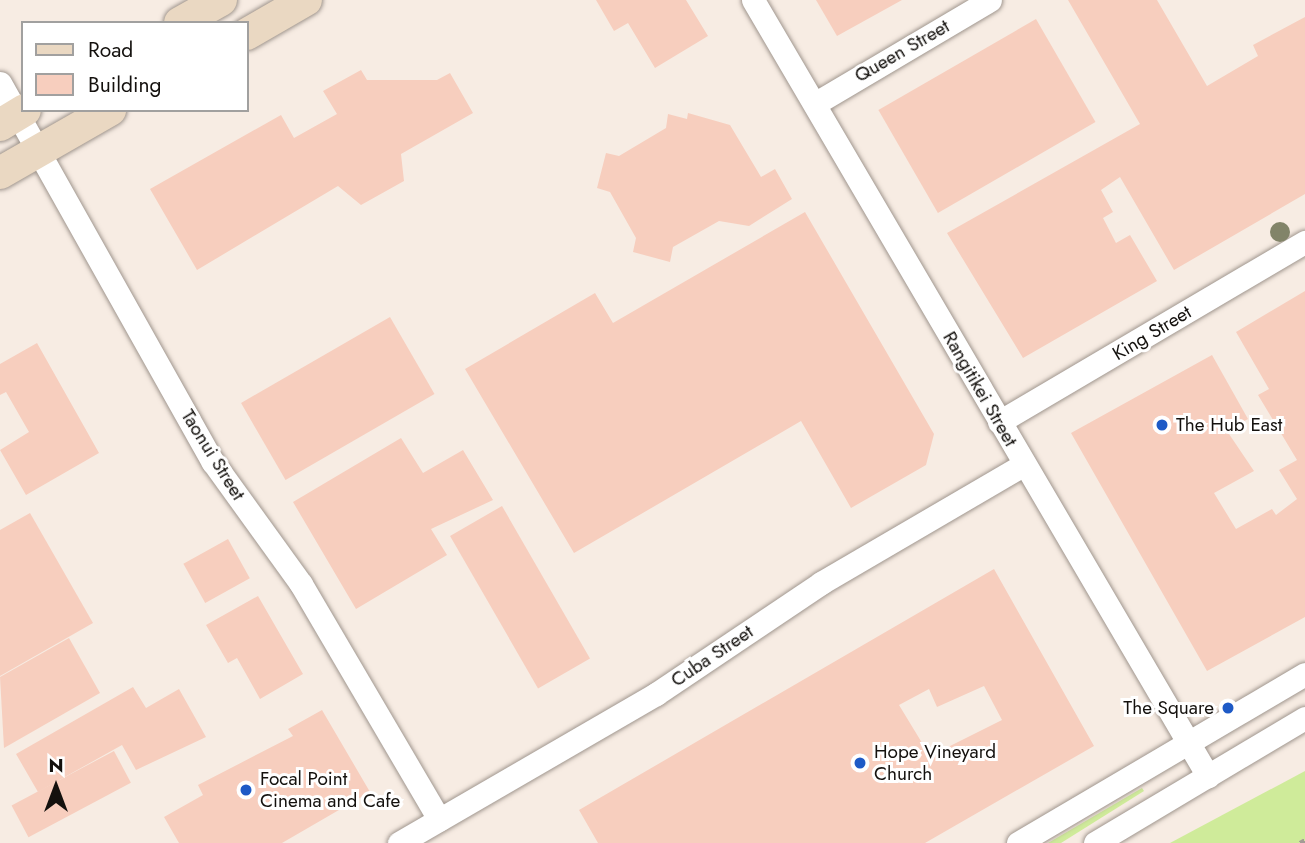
<!DOCTYPE html>
<style>
body{margin:0}
#map{position:relative;width:1305px;height:843px;overflow:hidden;background:#f7ece3;font-family:Jost,sans-serif}
div>[style]{position:absolute}
[style*='--x']{left:calc(var(--x)*1px);top:calc(var(--y)*1px);width:calc(var(--w)*1px);rotate:calc(var(--a)*1deg)}
.green>*{inset:0;background:#cfeb9a}
.building>*{inset:0;background:#f7cebe;transform-origin:0 0}
.path>*{height:4.5px;margin-top:-2.25px;transform-origin:0;background:repeating-linear-gradient(90deg,#a49c95 0 5px,transparent 0 8.5px)}
.roads{filter:drop-shadow(0 0 2px #a0968e) drop-shadow(0 0 2px #a0968e)}
.street>*{height:23px;margin:-11.5px;padding:0 11.5px;transform-origin:11.5px;border-radius:11.5px;background:#fff}
.secondary>*{height:32px;margin:-16px;padding:0 16px;transform-origin:16px;border-radius:16px;background:#ead8c2}
.trees>*{width:20px;height:20px;margin:-10px;border-radius:50%;background:#828469}
.dots>*{width:19px;height:19px;translate:-50% -50%;box-sizing:border-box;border:4px solid #fff;border-radius:50%}
span{translate:-50% -50%;white-space:nowrap;text-align:center;line-height:1.15;-webkit-text-stroke:6px #fff;paint-order:stroke}
.street-label{font-size:19px;color:#14110e}
.poi-label{font-size:19px;color:#14110e}
.left{translate:0 -50%;text-align:left}
.right{translate:-100% -50%;text-align:right}
.legend{position:absolute;left:21px;top:21px;width:228px;height:91px;box-sizing:border-box;background:#fff;border:2px solid #a1a09f;margin:0;padding:9px 12px;list-style:none;font-size:21px;color:#14110e}
.legend li{display:flex;align-items:center;gap:14px;height:35px}
.legend b{width:35px;border:2px solid #a1a09f}
.north{position:absolute;left:21px;top:752px;width:70px;height:70px;-webkit-text-stroke:5px #fff;paint-order:stroke;rotate:0deg;font-size:19px;font-weight:700;line-height:28px;text-align:center;color:#14110e}
.north::after{content:'';display:block;margin:auto;width:24px;height:32px;background:#14110e;clip-path:polygon(50% 0,100% 100%,50% 72%,0 100%)}
</style>
<div id="map">
<div class="green">
<div style="clip-path:polygon(1305px 771px,1305px 843px,1170px 843px)"></div>
<div style="clip-path:polygon(1142px 788px,1144px 791px,1061px 843px,1048px 843px)"></div>
</div>
<div class="building">
<div style="clip-path:polygon(596px 0,686px 0,708px 36px,655px 68px,628px 23px,614px 31px)"></div>
<div style="clip-path:polygon(816px 0,902px 0,837px 36px)"></div>
<div style="clip-path:polygon(1068px 0,1157px 0,1207px 86px,1258px 56px,1253px 45px,1305px 17px,1305px 194px,1174px 270px,1120px 177px,1101px 190px,1113px 212px,1103px 218px,1116px 243px,1130px 235px,1157px 281px,1023px 358px,947px 233px,1140px 124px)"></div>
<div style="left:1036px;top:19px;width:119px;height:182px;rotate:60deg"></div>
<div style="clip-path:polygon(361px 70px,367px 80px,437px 80px,450px 73px,473px 113px,401px 154px,404px 181px,361px 205px,338px 186px,197px 270px,150px 189px,281px 115px,294px 138px,337px 114px,323px 91px)"></div>
<div style="clip-path:polygon(688px 113px,730px 125px,761px 177px,775px 169px,792px 199px,749px 226px,719px 221px,673px 247px,670px 262px,633px 252px,636px 238px,610px 192px,597px 188px,606px 153px,619px 156px,666px 128px,668px 114px,687px 119px)"></div>
<div style="clip-path:polygon(805px 212px,934px 434px,926px 465px,851px 508px,801px 421px,574px 553px,465px 369px,595px 293px,613px 323px)"></div>
<div style="clip-path:polygon(1305px 291px,1305px 617px,1207px 671px,1071px 433px,1212px 355px,1248px 419px,1227px 431px,1254px 471px,1214px 493px,1236px 529px,1272px 509px,1276px 515px,1297px 499px,1279px 470px,1297px 460px,1258px 395px,1269px 389px,1236px 332px)"></div>
<div style="left:390px;top:317px;width:89px;height:172px;rotate:60deg"></div>
<div style="clip-path:polygon(37px 343px,99px 453px,26px 495px,0 450px,29px 432px,6px 392px,0 395px,0 364px)"></div>
<div style="clip-path:polygon(401px 438px,423px 473px,463px 450px,493px 500px,431px 529px,447px 555px,356px 609px,293px 502px)"></div>
<div style="left:502px;top:506px;width:176px;height:60px;rotate:60deg"></div>
<div style="clip-path:polygon(30px 513px,93px 623px,0 676px,0 530px)"></div>
<div style="left:228px;top:539px;width:45px;height:51px;rotate:61deg"></div>
<div style="clip-path:polygon(evenodd,994px 569px,1094px 746px,925px 843px,598px 843px,579px 810px,994px 569px,984px 686px,1002px 720px,930px 756px,899px 705px,929px 689px,937px 707px,984px 686px)"></div>
<div style="clip-path:polygon(258px 596px,303px 674px,260px 699px,237px 658px,228px 663px,206px 625px)"></div>
<div style="clip-path:polygon(69px 638px,100px 693px,4px 748px,0 677px)"></div>
<div style="clip-path:polygon(133px 687px,146px 708px,179px 689px,206px 737px,136px 770px,122px 745px,38px 792px,16px 754px)"></div>
<div style="clip-path:polygon(322px 710px,370px 792px,282px 843px,179px 843px,164px 817px,203px 795px,198px 785px,293px 736px,288px 729px)"></div>
<div style="left:114px;top:751px;width:36px;height:116px;rotate:62deg"></div>
</div>
<div class="path">
<div style="--x:1300;--y:843;--w:6;--a:-31"></div>
</div>
<div class="roads">
<div class="street">
<div style="--x:753;--y:0;--w:900;--a:59.62"></div>
<div style="--x:0;--y:83;--w:435;--a:60.7"></div>
<div style="--x:213;--y:462;--w:150;--a:54.2"></div>
<div style="--x:301;--y:584;--w:273;--a:59.6"></div>
<div style="--x:816;--y:103;--w:202;--a:-30.6"></div>
<div style="--x:999;--y:422;--w:355;--a:-30.5"></div>
<div style="--x:399;--y:843;--w:297;--a:-30.1"></div>
<div style="--x:656;--y:694;--w:199;--a:-33.9"></div>
<div style="--x:821;--y:583;--w:234;--a:-30.3"></div>
<div style="--x:1018;--y:843;--w:333;--a:-30.5"></div>
<div style="--x:1095;--y:843;--w:244;--a:-30.8"></div>
</div>
<div class="secondary">
<div style="--x:180;--y:23;--w:47;--a:-29.3"></div>
<div style="--x:247;--y:34;--w:68;--a:-30"></div>
<div style="--x:0;--y:125;--w:29;--a:-31"></div>
<div style="--x:0;--y:173;--w:127;--a:-29.8"></div>
</div>
</div>
<div class="trees">
<div style="left:1280px;top:232px"></div>
</div>
<div class="dots">
<div style="left:1162px;top:425px;background:#1e5ac6"></div>
<div style="left:1228px;top:708px;background:#1e5ac6"></div>
<div style="left:860px;top:763px;background:#1e5ac6"></div>
<div style="left:246px;top:790px;background:#1e5ac6"></div>
</div>
<div class="street-label">
<span style="left:902px;top:51px;rotate:-30deg">Queen Street</span>
<span style="left:1152px;top:333px;rotate:-31deg">King Street</span>
<span style="left:980px;top:389px;rotate:60deg">Rangitikei Street</span>
<span style="left:213px;top:455px;rotate:58deg">Taonui Street</span>
<span style="left:712px;top:656px;rotate:-34deg">Cuba Street</span>
</div>
<div class="poi-label">
<span class="left" style="left:1176px;top:425px">The Hub East</span>
<span class="right" style="left:1214px;top:708px">The Square</span>
<span class="left" style="left:874px;top:763px">Hope Vineyard<br>Church</span>
<span class="left" style="left:260px;top:790px">Focal Point<br>Cinema and Cafe</span>
</div>
<ul class="legend">
<li><b style="height:9px;background:#ead8c2"></b>Road</li>
<li><b style="height:19px;background:#f7cebe"></b>Building</li>
</ul>
<div class="north">N</div>
</div>
